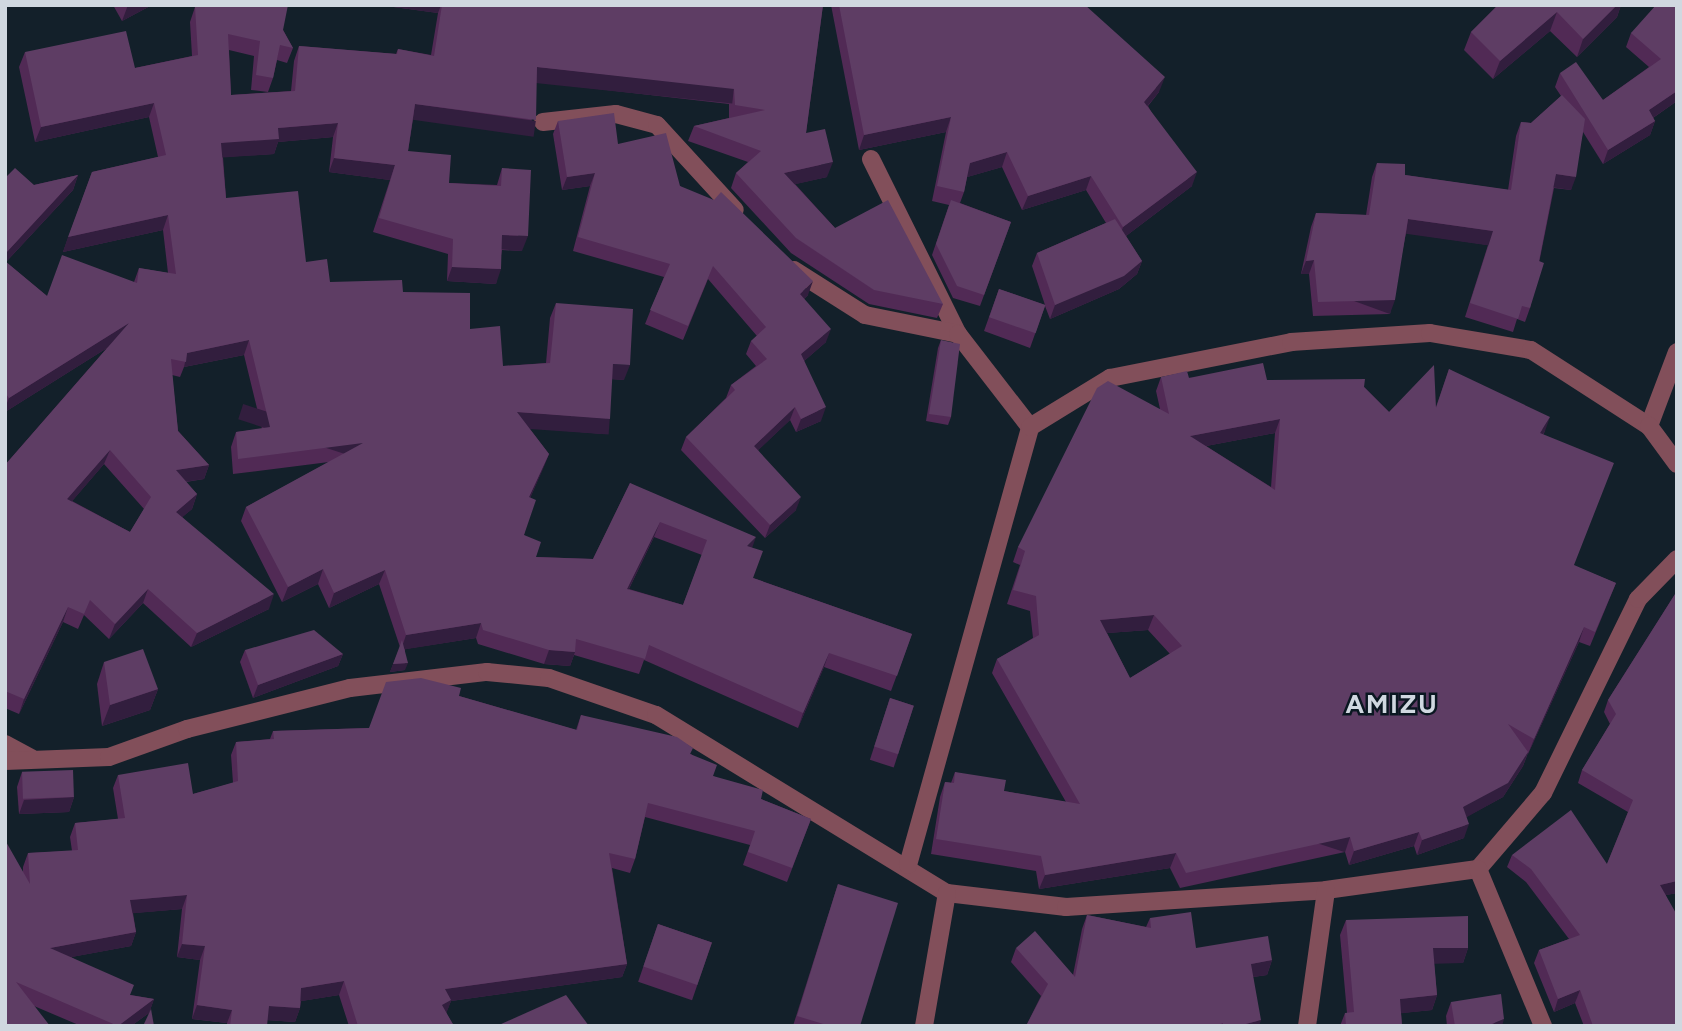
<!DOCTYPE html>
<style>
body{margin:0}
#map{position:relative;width:1682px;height:1031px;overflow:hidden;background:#13202a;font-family:Figtree,sans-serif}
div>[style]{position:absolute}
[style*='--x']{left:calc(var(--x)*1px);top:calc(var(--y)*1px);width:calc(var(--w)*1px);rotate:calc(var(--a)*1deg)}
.minor>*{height:18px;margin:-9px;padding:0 9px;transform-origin:9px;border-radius:9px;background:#824f5a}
.wall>*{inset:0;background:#512a55;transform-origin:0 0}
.shaded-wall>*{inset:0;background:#321e3e;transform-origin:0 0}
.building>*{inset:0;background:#5e3d64;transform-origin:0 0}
span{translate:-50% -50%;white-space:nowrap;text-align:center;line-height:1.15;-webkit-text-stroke:5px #0a1721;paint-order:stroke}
.district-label{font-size:26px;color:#d0d8e0;font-weight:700;letter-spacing:2px}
.frame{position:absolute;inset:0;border:7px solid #d0d8e0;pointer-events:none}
</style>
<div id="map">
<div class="minor">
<div style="--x:543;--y:122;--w:73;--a:-6.3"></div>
<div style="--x:616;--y:114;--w:42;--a:15"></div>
<div style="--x:657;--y:125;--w:115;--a:47.5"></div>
<div style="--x:871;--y:159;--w:195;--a:63.6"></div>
<div style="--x:794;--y:270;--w:84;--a:32.4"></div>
<div style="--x:865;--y:315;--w:95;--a:11.5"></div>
<div style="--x:958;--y:334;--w:118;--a:52.3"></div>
<div style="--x:1649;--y:426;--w:79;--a:-69.3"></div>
<div style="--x:5;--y:744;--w:30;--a:28"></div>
<div style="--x:5;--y:761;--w:104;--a:-2.2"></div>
<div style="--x:109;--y:757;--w:83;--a:-19.7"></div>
<div style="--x:187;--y:729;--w:168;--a:-14.1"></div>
<div style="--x:350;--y:688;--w:138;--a:-6.7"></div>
<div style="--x:487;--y:672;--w:62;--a:5.5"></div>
<div style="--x:549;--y:678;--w:113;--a:19.1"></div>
<div style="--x:656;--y:715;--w:341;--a:31.5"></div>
<div style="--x:947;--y:893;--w:120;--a:6.7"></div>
<div style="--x:1066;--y:907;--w:261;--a:-3.7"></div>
<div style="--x:1326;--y:890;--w:153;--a:-7.9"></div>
<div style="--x:1478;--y:869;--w:100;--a:-49.5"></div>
<div style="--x:1543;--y:793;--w:216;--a:-63.9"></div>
<div style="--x:1638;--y:599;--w:56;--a:-45.7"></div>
<div style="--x:908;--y:865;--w:455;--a:-74.4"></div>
<div style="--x:1030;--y:427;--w:94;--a:-31.5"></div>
<div style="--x:1110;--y:378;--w:185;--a:-11.2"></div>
<div style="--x:1291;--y:342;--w:139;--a:-3.7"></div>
<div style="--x:1430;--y:333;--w:102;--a:9.6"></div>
<div style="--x:1531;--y:350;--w:140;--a:32.8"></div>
<div style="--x:1649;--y:426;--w:47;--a:53.6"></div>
<div style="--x:1478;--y:869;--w:170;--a:67.5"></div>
<div style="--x:924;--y:1026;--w:135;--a:-80.2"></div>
<div style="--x:1307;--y:1026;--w:137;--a:-82"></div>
</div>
<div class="wall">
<div style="clip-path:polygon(113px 5px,152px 5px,122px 21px)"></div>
<div style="clip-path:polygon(evenodd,379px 5px,823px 5px,806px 133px,827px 177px,795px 184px,835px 228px,943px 304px,937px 318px,869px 304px,791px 253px,731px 188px,736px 173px,748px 162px,688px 141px,694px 126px,729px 118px,729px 104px,536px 82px,530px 135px,413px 119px,408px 151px,449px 183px,497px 185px,502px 168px,522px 251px,502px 250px,496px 284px,447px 281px,448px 254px,373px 232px,390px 180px,329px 172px,333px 137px,278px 142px,274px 154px,223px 157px,226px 198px,330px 282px,403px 292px,470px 329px,503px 366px,546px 363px,550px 318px,556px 303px,624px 380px,612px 379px,604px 434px,529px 428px,549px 454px,530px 498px,524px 535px,536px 557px,593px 559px,630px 483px,752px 548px,753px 578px,912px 634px,891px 691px,824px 667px,798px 728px,644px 660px,639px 674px,574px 655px,570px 666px,544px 664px,478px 644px,476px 638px,405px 649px,405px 670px,390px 672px,400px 647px,379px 584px,329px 608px,318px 584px,282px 602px,241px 521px,246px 507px,329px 462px,233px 474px,231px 447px,236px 432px,262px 429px,244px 355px,184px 367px,180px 377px,172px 375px,178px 431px,209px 465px,204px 479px,186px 482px,197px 494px,192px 509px,182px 517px,269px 609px,191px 647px,143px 603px,109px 639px,84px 615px,78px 629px,63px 622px,19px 714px,5px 708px,5px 465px,107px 348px,5px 412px,5px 178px,34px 185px,78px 175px,73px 190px,6px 262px,47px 296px,134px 282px,139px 268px,168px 273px,163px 230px,63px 252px,92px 172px,158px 157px,149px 117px,35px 142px,19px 67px,25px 52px,135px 68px,192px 56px,190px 22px,195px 7px,283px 30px,293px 48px,287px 63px,277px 60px,273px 78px,268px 92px,251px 90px,254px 56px,229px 50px,231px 95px,291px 91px,294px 61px,299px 46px,396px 54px,398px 49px,431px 55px,438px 13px,379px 5px,104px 464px,144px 509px,130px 532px,72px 501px,104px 464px,379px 5px,654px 537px,702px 555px,683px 605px,629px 589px,654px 537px)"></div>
<div style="clip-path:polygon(831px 5px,1085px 5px,1159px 92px,1148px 106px,1192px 186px,1126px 236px,1142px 261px,1137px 274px,1119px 289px,1050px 319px,1045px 306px,1030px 348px,984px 331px,999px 289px,1045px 305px,1032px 266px,1037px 253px,1106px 223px,1086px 190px,1022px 210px,1002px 167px,967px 177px,964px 192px,960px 203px,1011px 222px,980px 306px,953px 298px,932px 255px,949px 205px,932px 201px,946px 132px,859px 150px)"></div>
<div style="clip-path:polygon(1498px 5px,1621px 5px,1617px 17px,1577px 57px,1550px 31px,1493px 79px,1464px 50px,1471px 32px)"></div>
<div style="clip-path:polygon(1677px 5px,1677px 101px,1653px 118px,1655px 121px,1650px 135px,1603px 164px,1583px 132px,1571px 190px,1554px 188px,1530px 308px,1525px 322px,1517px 319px,1513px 332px,1465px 317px,1488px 245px,1406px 233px,1390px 314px,1313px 316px,1309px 274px,1301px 274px,1311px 227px,1316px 213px,1366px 215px,1372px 177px,1377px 163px,1405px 175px,1508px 190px,1516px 136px,1521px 122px,1531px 123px,1561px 96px,1555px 87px,1560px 73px,1603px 100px,1649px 67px,1626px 47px,1631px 33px)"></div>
<div style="clip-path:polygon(558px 121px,618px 144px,680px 186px,808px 295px,804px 299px,826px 342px,804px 361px,821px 421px,796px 432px,790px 420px,758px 450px,796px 510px,765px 538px,681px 450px,686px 437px,726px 398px,731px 385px,756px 366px,746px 354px,751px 341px,757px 336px,708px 279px,683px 340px,645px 324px,664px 277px,573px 251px,590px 186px,562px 190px,553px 134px)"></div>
<div style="clip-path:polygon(941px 340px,951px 417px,948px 425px,926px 421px,938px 348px)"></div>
<div style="clip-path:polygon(evenodd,1449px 369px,1545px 431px,1543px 435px,1574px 566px,1616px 583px,1590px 646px,1579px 642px,1528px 754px,1528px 753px,1523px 766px,1503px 797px,1466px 817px,1464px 838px,1417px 855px,1414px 846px,1349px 865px,1345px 852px,1180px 888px,1170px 868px,1039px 889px,1036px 871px,931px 854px,940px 797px,945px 782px,951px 783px,955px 772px,1004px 791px,1066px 802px,992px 673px,997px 659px,1033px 638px,1030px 611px,1007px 604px,1020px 565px,1013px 562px,1018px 547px,1160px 409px,1156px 391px,1161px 377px,1267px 380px,1364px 387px,1389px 412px,1436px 407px,1449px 369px,1275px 433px,1271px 487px,1206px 446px,1275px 433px,1449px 369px,1148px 630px,1170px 654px,1130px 678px,1107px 633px,1148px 630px)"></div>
<div style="clip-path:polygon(1677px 591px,1677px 893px,1666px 895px,1677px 1026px,1584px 1026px,1575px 1003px,1554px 1012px,1534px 963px,1539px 950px,1569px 939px,1526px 882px,1507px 867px,1512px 855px,1607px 864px,1628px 812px,1578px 783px,1582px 770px,1610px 724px,1604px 712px,1608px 700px)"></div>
<div style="clip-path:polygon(245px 650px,343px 654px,338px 666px,253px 698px,240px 662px)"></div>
<div style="clip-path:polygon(104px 662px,158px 689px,150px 710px,102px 726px,97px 684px)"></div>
<div style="clip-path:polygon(459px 696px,576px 730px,581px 715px,691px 754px,713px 776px,761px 799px,811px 819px,787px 882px,743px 865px,750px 845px,645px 817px,635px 859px,630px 873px,612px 868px,627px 964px,622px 977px,451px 1001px,446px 1013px,454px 1026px,349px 1026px,339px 995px,301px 1001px,300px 1008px,295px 1022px,267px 1020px,267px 1026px,227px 1026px,227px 1023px,192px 1019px,200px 960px,177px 957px,182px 909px,133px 913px,136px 932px,131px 946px,71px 957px,130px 995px,154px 999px,149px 1013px,131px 1026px,81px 1026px,34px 1006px,5px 1026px,23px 872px,23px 867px,28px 853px,72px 851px,70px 837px,75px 823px,118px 819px,113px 788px,118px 775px,193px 794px,233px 783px,231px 755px,236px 742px,270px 739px,273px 731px,369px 728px)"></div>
<div style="left:890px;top:698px;width:25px;height:65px;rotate:18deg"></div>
<div style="clip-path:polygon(22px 772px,74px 797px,69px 812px,19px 814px,17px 787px)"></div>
<div style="clip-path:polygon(838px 884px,860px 1026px,793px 1026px,831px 906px)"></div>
<div style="clip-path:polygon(1087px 915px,1146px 927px,1150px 918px,1196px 948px,1272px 960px,1267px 975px,1253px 977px,1259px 1026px,1026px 1026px,1041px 996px,1011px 962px,1016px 948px,1073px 975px,1082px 929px)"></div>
<div style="clip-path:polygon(1346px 920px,1468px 948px,1463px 963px,1434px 963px,1437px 995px,1432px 1010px,1401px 1013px,1402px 1026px,1340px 1026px,1345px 1013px,1347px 1013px,1340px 935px)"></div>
<div style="left:658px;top:924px;width:57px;height:61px;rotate:19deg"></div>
<div style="clip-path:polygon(1451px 1002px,1502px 1026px,1447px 1026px,1446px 1016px)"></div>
</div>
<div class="shaded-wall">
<div style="clip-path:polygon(128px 5px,152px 5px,122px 21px)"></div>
<div style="clip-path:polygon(379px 5px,441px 5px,438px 13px)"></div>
<div style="clip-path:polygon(1617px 5px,1621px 5px,1617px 17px,1577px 57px,1583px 39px)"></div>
<div style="clip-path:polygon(1557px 12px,1550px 31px,1493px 79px,1500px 61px)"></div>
<div style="left:537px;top:67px;width:198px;height:16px;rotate:6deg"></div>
<div style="clip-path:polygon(1165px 77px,1159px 92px,1139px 116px,1144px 102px)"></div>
<div style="clip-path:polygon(1677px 91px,1677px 101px,1644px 124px,1649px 110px)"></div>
<div style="clip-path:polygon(154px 103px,149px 117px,35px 142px,41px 127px)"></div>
<div style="left:415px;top:104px;width:122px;height:16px;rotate:8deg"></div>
<div style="clip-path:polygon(951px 117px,946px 132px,859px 150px,864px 135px)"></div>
<div style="clip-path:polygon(1655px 121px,1650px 135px,1603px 164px,1608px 150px)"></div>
<div style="clip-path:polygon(338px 123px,333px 137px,278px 142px,274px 154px,216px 158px,221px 143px,278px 128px)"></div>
<div style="clip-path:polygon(1007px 152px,1002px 167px,964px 178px,970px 163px)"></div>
<div style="clip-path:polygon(334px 158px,395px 165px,390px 180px,329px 172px)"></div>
<div style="clip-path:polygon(833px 162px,827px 177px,779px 188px,784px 173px)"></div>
<div style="clip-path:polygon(1197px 172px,1192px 186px,1118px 242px,1123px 227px)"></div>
<div style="clip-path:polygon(595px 173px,590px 186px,562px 190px,567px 177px)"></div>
<div style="clip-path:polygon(1556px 174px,1576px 177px,1571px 190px,1551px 187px)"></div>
<div style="clip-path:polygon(78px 175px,73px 190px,5px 263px,5px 254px)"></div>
<div style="clip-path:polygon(1091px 176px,1086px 190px,1022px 210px,1028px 196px)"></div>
<div style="clip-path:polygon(168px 215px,163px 230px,63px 252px,68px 237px)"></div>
<div style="left:1408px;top:219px;width:86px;height:15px;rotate:8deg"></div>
<div style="clip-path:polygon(502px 235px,528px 236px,522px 251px,497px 249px)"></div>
<div style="clip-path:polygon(1314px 260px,1309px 274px,1301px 274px,1306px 261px)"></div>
<div style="clip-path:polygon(1142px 261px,1137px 274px,1119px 289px,1050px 319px,1055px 305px)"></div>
<div style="clip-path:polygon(452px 267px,501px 269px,496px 284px,447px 281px)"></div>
<div style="clip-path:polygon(813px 281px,808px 295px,795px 308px,800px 294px)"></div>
<div style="left:1395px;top:300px;width:15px;height:77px;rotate:110deg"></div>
<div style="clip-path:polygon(129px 323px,123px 338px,5px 412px,5px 408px,9px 398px)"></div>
<div style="clip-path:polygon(831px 329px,826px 342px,796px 368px,801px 354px)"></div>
<div style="clip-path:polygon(249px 340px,244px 355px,184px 367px,187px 353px)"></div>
<div style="clip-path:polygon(613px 364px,630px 365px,624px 380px,608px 379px)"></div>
<div style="clip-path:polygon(795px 407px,790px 420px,749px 459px,754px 446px)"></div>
<div style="clip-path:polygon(826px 407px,821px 421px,796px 432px,801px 419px)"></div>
<div style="left:517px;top:412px;width:93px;height:16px;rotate:4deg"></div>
<div style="clip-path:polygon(1550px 417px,1545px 431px,1534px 448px,1540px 433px)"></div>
<div style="clip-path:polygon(1280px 419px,1275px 433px,1185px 450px,1190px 436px)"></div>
<div style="left:363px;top:443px;width:16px;height:126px;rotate:108deg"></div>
<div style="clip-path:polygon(110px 450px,104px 464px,62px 513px,67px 499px)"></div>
<div style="clip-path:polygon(549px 454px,543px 469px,524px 512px,529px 497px)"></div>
<div style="clip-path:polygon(209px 465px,204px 479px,170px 484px,176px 470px)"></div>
<div style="clip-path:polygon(197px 494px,192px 509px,171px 527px,176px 512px)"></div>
<div style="clip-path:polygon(801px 497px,796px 510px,765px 538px,770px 525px)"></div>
<div style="clip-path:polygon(660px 522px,654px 537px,622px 603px,627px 589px)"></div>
<div style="clip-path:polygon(756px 537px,751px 551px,747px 546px)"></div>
<div style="clip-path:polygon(323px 569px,318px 584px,282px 602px,288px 587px)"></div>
<div style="clip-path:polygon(385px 570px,379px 584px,329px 608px,334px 593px)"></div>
<div style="clip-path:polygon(148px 589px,143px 603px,109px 639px,115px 624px)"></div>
<div style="clip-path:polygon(274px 594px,269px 609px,191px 647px,197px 633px)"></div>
<div style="clip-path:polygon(68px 607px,63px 622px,19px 714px,24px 699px)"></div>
<div style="clip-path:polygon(1154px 615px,1148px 630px,1095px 634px,1100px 620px)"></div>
<div style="clip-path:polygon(481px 623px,476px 638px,401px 650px,406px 635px)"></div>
<div style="clip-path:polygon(1584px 627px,1579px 642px,1528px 754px,1534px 739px)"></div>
<div style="clip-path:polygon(549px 650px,575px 652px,570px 666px,544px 664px)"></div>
<div style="clip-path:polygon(829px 653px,824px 667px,798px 728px,803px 713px)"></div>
<div style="clip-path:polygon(343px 654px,338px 666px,253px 698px,258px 685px)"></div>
<div style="clip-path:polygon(408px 663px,405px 670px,390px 672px,393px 664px)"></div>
<div style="clip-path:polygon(158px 689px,150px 710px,102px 726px,110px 705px)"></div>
<div style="clip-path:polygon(1528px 752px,1523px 766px,1503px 797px,1458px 822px,1463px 807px)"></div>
<div style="clip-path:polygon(74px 797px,69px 812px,19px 814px,24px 800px)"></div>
<div style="clip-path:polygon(1469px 824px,1464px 838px,1417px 855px,1422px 840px)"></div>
<div style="clip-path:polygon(1419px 832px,1414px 846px,1349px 865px,1354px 851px)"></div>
<div style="left:1350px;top:837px;width:16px;height:168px;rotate:108deg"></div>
<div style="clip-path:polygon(1176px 853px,1170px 868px,1039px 889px,1045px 875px)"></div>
<div style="clip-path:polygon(1677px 881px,1677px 893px,1656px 897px,1660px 885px)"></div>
<div style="clip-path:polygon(187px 895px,182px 909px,125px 914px,130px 900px)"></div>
<div style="clip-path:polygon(136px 932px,131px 946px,45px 962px,50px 948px)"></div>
<div style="clip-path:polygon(182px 944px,205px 946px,200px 960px,177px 957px)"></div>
<div style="clip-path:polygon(1433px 948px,1468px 948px,1463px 963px,1427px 964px)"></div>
<div style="clip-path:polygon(1272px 960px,1267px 975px,1246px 978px,1251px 964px)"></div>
<div style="clip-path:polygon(627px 964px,622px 977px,451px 1001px,446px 1014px,437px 1019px,445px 989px)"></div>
<div style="clip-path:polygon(344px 981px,339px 995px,296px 1002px,301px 988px)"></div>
<div style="clip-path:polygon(1580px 990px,1575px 1003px,1554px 1012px,1558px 999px)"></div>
<div style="clip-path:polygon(1437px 995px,1432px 1010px,1395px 1014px,1400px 999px)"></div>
<div style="clip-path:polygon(154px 999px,149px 1013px,131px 1026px,118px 1026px)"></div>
<div style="clip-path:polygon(197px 1005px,232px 1010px,227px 1023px,192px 1019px)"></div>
<div style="clip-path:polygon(269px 1006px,300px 1008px,295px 1022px,264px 1020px)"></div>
<div style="clip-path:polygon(1504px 1019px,1502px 1026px,1487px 1026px)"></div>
<div style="clip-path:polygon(1261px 1020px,1259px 1026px,1238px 1026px)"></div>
</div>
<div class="building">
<div style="clip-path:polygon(evenodd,232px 5px,288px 5px,283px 30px,293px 48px,280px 45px,273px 78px,256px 75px,260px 41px,228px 34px,231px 95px,295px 91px,299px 46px,397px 54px,398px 49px,434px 56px,442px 5px,823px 5px,806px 133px,825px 129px,833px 162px,784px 173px,835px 228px,888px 200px,943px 304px,874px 290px,796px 238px,736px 173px,761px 151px,694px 126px,765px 110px,735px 105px,734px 89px,537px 67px,536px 120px,415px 104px,408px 151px,451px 155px,449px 183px,501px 186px,502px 168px,531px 170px,528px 236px,502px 235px,501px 269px,452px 267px,453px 239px,379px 218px,395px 165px,334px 158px,338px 123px,278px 128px,279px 139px,221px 143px,226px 198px,298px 191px,306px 262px,327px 259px,330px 282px,402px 280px,403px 292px,470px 293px,470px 329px,500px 326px,503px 366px,550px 363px,556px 303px,633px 309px,630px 365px,613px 364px,610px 419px,517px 412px,549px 454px,529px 497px,536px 500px,524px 535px,541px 542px,536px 557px,593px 559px,630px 483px,756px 537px,747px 546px,763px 551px,753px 578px,912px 634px,897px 676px,829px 653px,803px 713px,649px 645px,645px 659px,576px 639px,575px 652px,549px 650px,483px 630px,481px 623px,406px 635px,385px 570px,334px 593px,323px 569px,288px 587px,246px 507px,363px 443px,238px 459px,236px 432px,270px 427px,249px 340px,187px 353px,186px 362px,171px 359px,178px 431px,209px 465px,176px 470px,197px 494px,176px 512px,274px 594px,197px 633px,148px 589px,115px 624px,90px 600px,84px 614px,68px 607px,24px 699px,5px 691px,5px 465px,129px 323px,9px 398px,5px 393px,5px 261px,47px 296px,62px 255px,137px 283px,139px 268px,176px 274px,168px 215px,68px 237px,92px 172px,166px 155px,154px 103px,41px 127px,25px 52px,126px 31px,135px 68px,198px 55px,195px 7px,232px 5px,110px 450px,151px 497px,130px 532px,67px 499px,110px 450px,232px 5px,660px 522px,707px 540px,683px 605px,627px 589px,660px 522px)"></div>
<div style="clip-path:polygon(839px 5px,1085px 5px,1165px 77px,1144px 102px,1197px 172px,1123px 227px,1091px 176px,1028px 196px,1007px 152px,970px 163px,964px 192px,937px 186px,951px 117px,864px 135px)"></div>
<div style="clip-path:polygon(1498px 5px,1617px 5px,1583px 39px,1557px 12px,1500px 61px,1471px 32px)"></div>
<div style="clip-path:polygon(1656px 5px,1677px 5px,1677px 91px,1649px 110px,1655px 121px,1608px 150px,1560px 73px,1576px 62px,1603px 100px,1661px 59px,1631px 33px)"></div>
<div style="clip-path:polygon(1562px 95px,1585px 119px,1576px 177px,1556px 174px,1539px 261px,1544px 263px,1530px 308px,1522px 306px,1518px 319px,1470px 303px,1493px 231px,1408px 219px,1395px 300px,1318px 302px,1314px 260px,1306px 261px,1316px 213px,1369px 215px,1377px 163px,1405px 164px,1405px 175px,1511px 190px,1521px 122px,1531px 123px)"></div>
<div style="clip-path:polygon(614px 113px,618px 144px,666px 133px,680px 186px,714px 200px,721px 192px,813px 281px,800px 294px,831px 329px,801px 354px,826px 407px,801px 419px,795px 407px,754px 446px,801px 497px,770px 525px,686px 437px,735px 390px,731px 385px,767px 359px,751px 341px,766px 327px,713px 266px,688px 326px,650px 310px,670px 264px,578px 237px,595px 173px,567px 177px,558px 121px)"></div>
<div style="clip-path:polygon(15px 168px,34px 185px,78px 175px,5px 254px,5px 178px)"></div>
<div style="clip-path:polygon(951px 200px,1011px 222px,984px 295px,957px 286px,936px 244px)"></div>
<div style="clip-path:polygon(1115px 219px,1142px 261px,1124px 276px,1055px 305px,1037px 253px)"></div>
<div style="left:999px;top:289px;width:49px;height:30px;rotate:19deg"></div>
<div style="clip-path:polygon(941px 340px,960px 344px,951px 417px,929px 414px)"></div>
<div style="clip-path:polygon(evenodd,1263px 363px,1267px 380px,1365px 379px,1364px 387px,1389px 412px,1434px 365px,1436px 408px,1449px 369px,1550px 417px,1540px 433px,1614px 463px,1574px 565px,1616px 583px,1595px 632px,1584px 627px,1534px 739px,1508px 724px,1528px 752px,1508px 783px,1463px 807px,1469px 824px,1422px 840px,1419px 832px,1354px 851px,1350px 837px,1186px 873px,1176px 853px,1045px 875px,1041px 856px,936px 839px,945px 782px,954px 783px,955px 772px,1006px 780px,1004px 791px,1080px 804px,997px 659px,1039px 635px,1036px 596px,1013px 590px,1025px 551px,1018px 547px,1097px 388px,1108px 381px,1169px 414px,1161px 377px,1187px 371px,1189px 378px,1263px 363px,1280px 419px,1275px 490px,1190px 436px,1280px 419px,1263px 363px,1154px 615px,1182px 646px,1130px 678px,1100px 620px,1154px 615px)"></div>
<div style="clip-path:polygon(1677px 591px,1677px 881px,1660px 885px,1677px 915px,1677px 1026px,1593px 1026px,1580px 990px,1558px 999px,1539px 950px,1580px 935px,1531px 869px,1512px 855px,1571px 810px,1607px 864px,1633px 800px,1582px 770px,1616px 714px,1608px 700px)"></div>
<div style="clip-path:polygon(314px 630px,343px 654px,258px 685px,245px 650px)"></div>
<div style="clip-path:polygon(402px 640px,408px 663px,393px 664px)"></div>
<div style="clip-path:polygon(143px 649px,158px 689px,110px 705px,104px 662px)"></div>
<div style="clip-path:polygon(421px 678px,461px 688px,459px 696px,577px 730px,581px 715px,677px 737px,693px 748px,690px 754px,717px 765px,713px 776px,763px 790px,761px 799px,811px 819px,792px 868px,748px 852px,755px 831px,648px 803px,635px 859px,609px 853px,627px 964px,445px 989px,451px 1000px,442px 1005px,454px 1026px,358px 1026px,344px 981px,301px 988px,300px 1008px,269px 1006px,267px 1026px,230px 1026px,232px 1010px,197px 1005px,205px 946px,182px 944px,187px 895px,130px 900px,136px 932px,50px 948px,134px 985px,130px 995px,154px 999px,118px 1026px,16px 982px,50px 1026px,5px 1026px,5px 840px,30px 884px,28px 853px,78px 850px,75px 823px,125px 818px,118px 775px,188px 763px,193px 794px,238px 781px,236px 742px,274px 739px,273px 731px,369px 728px,386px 682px)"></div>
<div style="left:890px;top:698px;width:25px;height:51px;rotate:18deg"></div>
<div style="left:73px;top:770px;width:27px;height:51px;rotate:88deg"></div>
<div style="clip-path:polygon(838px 884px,898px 903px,860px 1026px,830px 1026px,797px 1016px)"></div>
<div style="clip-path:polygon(1191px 912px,1196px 948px,1268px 936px,1272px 960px,1251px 964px,1261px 1020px,1238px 1026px,1223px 1026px,1223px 1023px,1215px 1026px,1026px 1026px,1048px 984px,1016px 948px,1035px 931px,1075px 977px,1087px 915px,1151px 928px,1150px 918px)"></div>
<div style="clip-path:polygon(1468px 916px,1468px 948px,1433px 948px,1437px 995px,1400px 999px,1402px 1026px,1346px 1026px,1345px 1013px,1354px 1012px,1346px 920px)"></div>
<div style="left:658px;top:924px;width:57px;height:45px;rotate:19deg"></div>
<div style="clip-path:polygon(1501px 994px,1504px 1019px,1487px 1026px,1455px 1026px,1451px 1002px)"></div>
<div style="clip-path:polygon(566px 995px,589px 1026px,500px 1026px,499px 1025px)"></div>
<div style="clip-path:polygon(151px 1009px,154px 1026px,143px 1026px)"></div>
</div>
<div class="district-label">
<span style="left:1392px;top:705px">AMIZU</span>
</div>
<div class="frame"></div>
</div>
